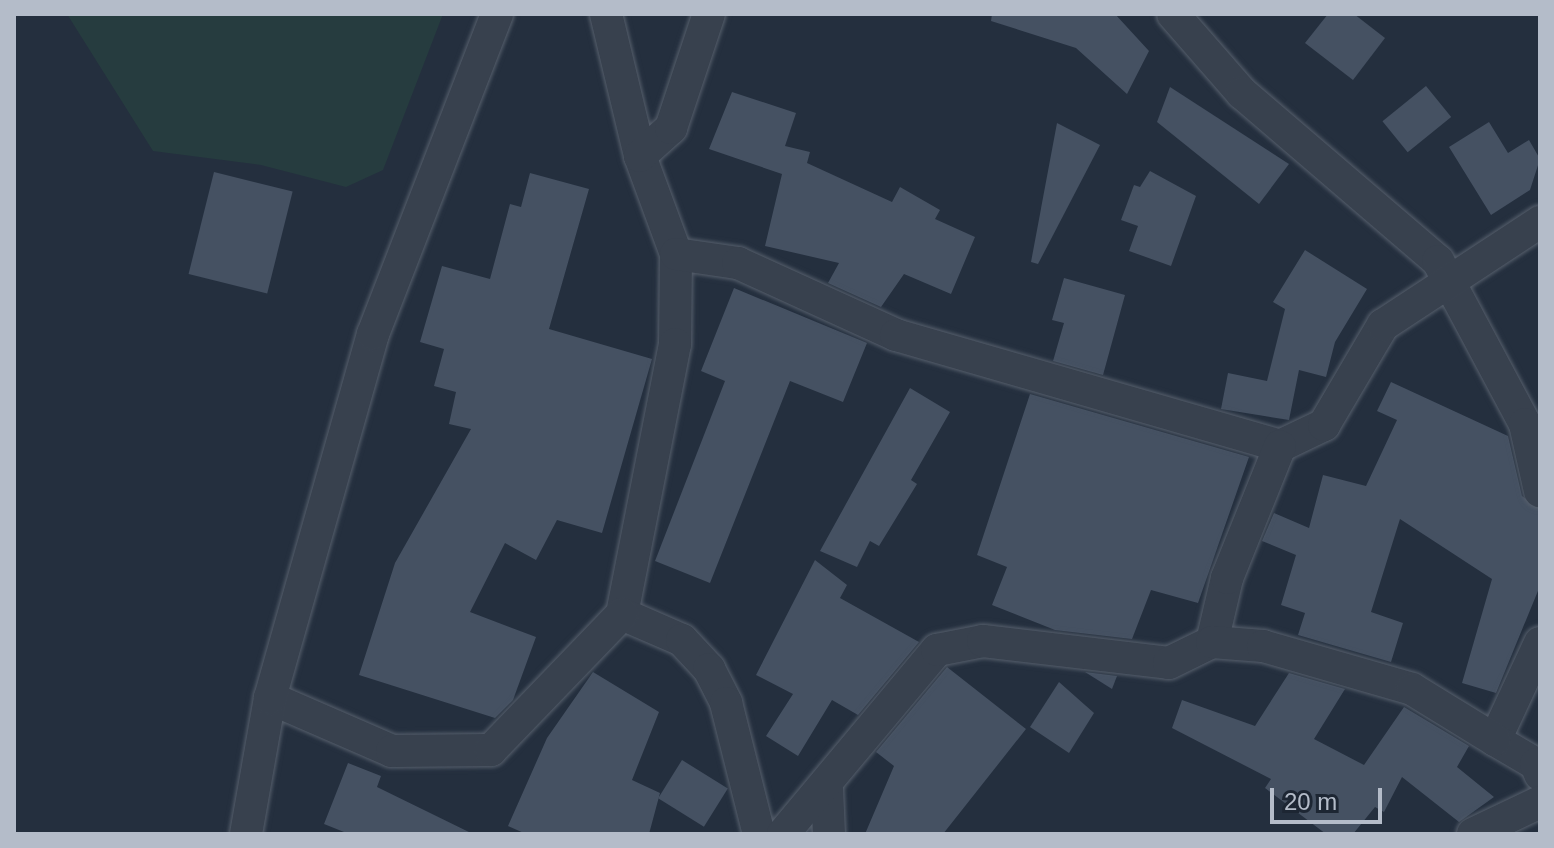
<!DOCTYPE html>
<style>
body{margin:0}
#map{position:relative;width:1554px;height:848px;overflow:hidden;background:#242f3e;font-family:Arial,sans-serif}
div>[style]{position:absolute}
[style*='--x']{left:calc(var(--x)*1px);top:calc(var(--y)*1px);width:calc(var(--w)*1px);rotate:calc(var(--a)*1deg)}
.green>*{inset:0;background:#263c3f}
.building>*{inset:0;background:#455162;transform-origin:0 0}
.roads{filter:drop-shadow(0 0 2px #565f6c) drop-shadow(0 0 2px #565f6c)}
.street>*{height:32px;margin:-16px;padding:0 16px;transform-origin:16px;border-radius:16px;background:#38414e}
span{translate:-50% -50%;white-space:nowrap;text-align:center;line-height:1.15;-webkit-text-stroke:6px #1d2633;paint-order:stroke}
.frame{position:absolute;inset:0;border:16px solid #b4bcc9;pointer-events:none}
.scale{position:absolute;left:1270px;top:788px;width:112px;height:36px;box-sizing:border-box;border:4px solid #b4bcc9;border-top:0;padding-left:10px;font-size:24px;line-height:28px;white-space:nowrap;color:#b4bcc9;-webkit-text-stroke:6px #1d2633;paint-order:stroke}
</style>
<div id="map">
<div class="green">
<div style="clip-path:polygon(67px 14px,443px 14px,383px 170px,346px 187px,261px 165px,153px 151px)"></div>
</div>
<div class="building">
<div style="clip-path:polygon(992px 14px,1115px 14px,1149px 51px,1127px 94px,1076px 48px,991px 21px)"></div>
<div style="clip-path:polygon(1328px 14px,1354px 14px,1385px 38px,1353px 80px,1305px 43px)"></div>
<div style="left:1426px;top:86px;width:40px;height:56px;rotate:51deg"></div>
<div style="clip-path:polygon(1170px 87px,1289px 164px,1259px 204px,1157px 122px)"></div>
<div style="clip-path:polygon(732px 92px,796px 113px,785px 146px,810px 152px,807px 163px,892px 202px,900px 187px,940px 210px,935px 219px,975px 237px,951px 294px,904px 274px,881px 307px,828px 283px,839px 263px,765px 246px,782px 174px,709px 149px)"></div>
<div style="clip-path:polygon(1489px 122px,1508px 153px,1529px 140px,1540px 159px,1530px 190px,1491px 215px,1449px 147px)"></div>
<div style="clip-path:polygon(1057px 123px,1100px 145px,1038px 264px,1031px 262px)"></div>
<div style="clip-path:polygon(1150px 171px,1196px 196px,1171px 266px,1129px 251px,1138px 226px,1121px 220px,1134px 185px,1140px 187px)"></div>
<div style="left:214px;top:172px;width:81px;height:105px;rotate:14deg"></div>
<div style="clip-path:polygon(530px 173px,589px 189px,549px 329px,652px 359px,602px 533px,557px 520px,536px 560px,505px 543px,470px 612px,536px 637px,513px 700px,495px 718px,359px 675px,395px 563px,471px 429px,449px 424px,456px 392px,434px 386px,444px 349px,420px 342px,442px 266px,490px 279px,510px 204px,521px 207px)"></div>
<div style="clip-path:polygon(1305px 250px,1367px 289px,1335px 342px,1326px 377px,1299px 370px,1289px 420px,1221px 409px,1228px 373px,1267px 381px,1285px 309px,1273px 302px)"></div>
<div style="clip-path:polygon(1064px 278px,1125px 295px,1103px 375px,1053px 361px,1064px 323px,1052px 320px)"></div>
<div style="clip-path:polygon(734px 288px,867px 343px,843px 402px,790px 381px,710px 583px,655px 561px,725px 381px,701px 371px)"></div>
<div style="clip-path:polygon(1391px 382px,1508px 436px,1522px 496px,1540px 509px,1540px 586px,1496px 693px,1462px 683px,1492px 579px,1400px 519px,1371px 612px,1403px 623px,1391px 662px,1298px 635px,1305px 613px,1281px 605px,1296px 555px,1262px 541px,1274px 513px,1309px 528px,1323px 475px,1366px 486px,1397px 420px,1377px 411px)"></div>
<div style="clip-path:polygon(910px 388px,950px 412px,911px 480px,917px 484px,879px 546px,870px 541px,857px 567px,820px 551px)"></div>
<div style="clip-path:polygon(1030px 394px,1249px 457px,1198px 603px,1151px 590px,1132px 639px,1055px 630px,992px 605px,1007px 567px,977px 555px)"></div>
<div style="clip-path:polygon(815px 560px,847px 585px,840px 598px,919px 642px,858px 715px,832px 700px,798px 756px,766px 736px,793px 694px,756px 675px)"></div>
<div style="clip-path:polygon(947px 667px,1026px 729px,943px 834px,865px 834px,894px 766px,876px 752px)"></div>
<div style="clip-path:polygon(593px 672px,659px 712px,632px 780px,660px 793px,649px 834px,526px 834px,508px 826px,547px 738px)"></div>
<div style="clip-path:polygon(1085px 672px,1117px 676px,1112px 689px)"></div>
<div style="clip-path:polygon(1289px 673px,1345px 689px,1314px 739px,1364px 765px,1404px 707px,1469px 746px,1457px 767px,1494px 797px,1459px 822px,1402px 777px,1384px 812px,1375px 807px,1353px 834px,1326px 834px,1265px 788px,1271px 779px,1172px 728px,1182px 700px,1255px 726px)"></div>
<div style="clip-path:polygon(1059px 682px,1094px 713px,1069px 753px,1030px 727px)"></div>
<div style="left:682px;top:760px;width:54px;height:45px;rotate:32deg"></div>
<div style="clip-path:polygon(348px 763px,381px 776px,377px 787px,473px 834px,349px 834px,324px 824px)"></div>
</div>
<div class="roads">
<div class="street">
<div style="--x:606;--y:14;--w:146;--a:76.5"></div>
<div style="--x:640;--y:156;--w:104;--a:69.8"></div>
<div style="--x:676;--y:254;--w:90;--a:90.6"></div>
<div style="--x:675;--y:344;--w:275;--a:101.1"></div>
<div style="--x:622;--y:614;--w:65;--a:23.4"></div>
<div style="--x:682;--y:640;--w:40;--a:47"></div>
<div style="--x:709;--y:669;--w:38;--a:63"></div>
<div style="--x:726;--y:703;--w:135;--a:75.9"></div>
<div style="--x:1173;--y:14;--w:105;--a:48.9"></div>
<div style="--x:1242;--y:93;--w:258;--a:40.6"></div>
<div style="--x:1438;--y:261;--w:185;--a:61.9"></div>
<div style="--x:1525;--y:424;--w:69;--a:77.4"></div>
<div style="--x:640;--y:156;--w:42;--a:-42.1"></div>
<div style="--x:671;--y:128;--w:120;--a:-71.6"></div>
<div style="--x:676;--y:254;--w:63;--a:8.3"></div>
<div style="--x:738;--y:263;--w:174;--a:24.5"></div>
<div style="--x:896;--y:335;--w:400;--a:16.1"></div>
<div style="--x:1280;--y:446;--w:49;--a:-25.5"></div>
<div style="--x:1324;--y:425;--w:116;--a:-59.5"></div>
<div style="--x:1383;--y:325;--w:188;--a:-33.3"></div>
<div style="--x:1212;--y:642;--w:66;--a:-76.8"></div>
<div style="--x:1227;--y:578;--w:142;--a:-68.1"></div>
<div style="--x:1540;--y:643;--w:107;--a:114.9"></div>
<div style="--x:1495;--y:740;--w:48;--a:30.3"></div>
<div style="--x:1536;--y:764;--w:11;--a:68"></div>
<div style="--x:270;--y:698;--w:133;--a:23.5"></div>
<div style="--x:392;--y:751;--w:99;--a:-0.6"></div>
<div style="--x:491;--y:750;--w:189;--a:-46.1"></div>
<div style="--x:827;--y:789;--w:45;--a:87.5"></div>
<div style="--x:246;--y:834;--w:138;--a:-80"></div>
<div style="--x:270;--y:698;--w:378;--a:-74.2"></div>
<div style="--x:373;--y:334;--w:343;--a:-68.8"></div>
<div style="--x:783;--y:834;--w:240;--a:-50.1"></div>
<div style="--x:937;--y:650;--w:47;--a:-11.1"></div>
<div style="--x:983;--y:641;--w:187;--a:6.7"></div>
<div style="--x:1169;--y:663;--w:48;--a:-26"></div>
<div style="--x:1212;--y:642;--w:51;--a:4.5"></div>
<div style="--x:1263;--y:646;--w:155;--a:16.1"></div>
<div style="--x:1412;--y:689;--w:97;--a:31.6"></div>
<div style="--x:1473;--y:834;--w:74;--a:-25.5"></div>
</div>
</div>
<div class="frame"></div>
<div class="scale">20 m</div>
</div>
